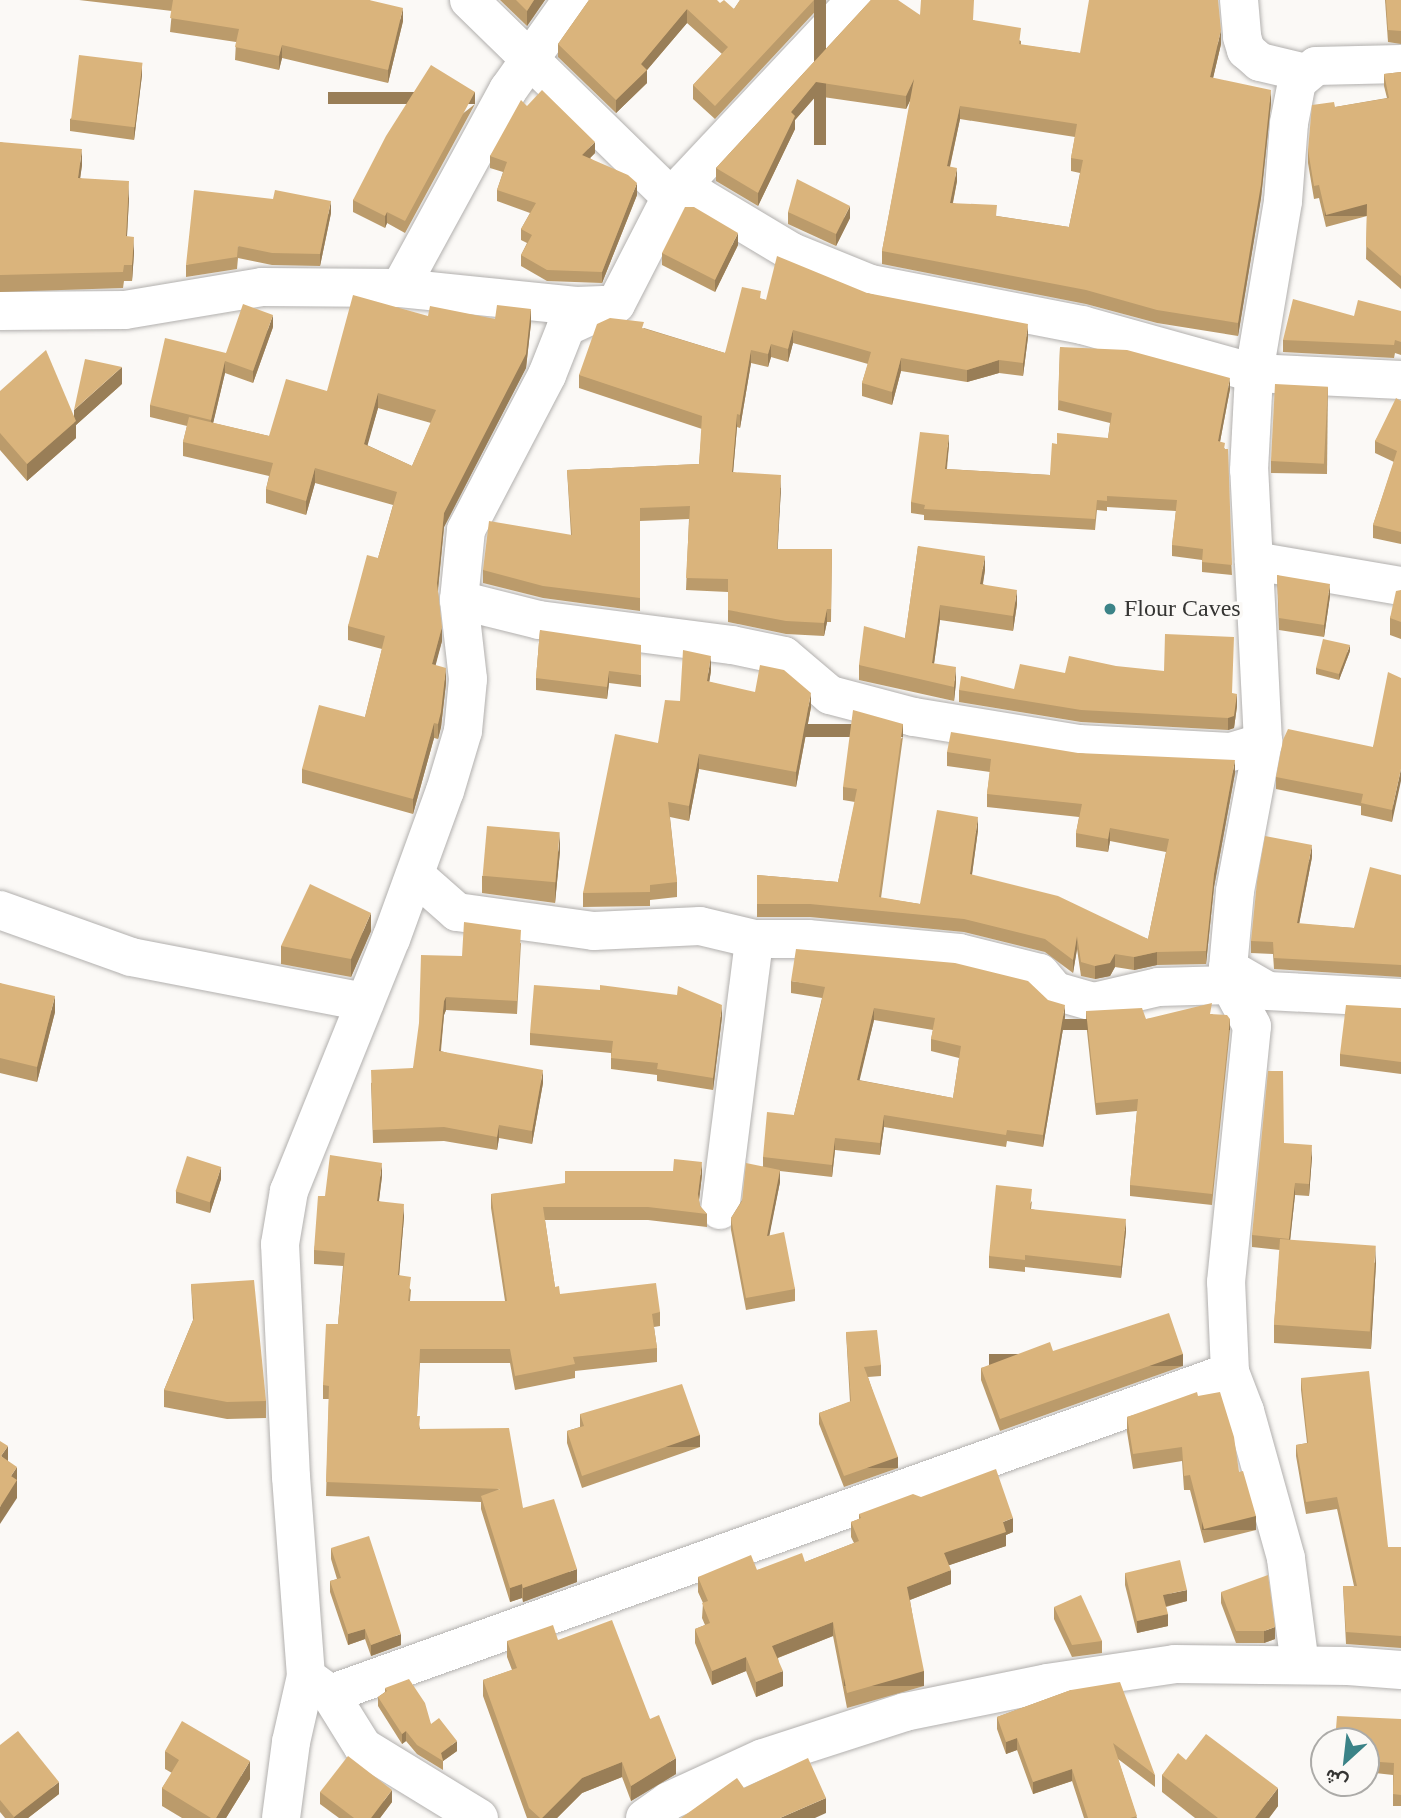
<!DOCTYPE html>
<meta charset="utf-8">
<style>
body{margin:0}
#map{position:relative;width:1401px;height:1818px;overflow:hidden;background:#fbf9f6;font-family:"Times New Roman",Vazirmatn,serif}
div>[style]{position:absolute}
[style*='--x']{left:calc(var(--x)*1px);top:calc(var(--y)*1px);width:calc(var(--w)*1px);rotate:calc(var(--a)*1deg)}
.roads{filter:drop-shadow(0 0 2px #b2b0ae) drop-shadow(0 0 2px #b2b0ae)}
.minor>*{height:38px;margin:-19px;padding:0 19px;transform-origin:19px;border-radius:19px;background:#fff}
.wall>*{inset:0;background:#bb9b6b}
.shaded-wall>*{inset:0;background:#997e57;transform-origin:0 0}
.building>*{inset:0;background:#dab47c;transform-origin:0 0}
.dots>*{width:19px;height:19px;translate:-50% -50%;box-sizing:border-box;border:4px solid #fbf9f6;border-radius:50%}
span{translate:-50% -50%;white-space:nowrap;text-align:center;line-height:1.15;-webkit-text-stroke:7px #fbf9f6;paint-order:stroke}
.poi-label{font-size:24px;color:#353533}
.left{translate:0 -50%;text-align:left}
.north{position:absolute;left:1310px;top:1727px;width:70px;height:70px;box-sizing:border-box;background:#fbf9f6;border:2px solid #acaba8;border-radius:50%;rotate:207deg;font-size:19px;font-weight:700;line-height:28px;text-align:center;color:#353533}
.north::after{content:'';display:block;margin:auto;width:24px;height:32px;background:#3b8387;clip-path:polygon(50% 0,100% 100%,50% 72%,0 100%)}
</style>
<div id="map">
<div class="roads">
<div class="minor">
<div style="--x:469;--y:0;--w:282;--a:44.3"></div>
<div style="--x:671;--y:197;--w:29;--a:0"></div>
<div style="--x:700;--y:197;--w:107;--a:30.9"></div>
<div style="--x:792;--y:252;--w:85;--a:22.1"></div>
<div style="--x:871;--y:284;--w:215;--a:11"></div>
<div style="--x:1082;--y:325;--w:179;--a:15.6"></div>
<div style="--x:1254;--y:373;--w:147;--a:2.7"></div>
<div style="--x:1239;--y:0;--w:37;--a:85"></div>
<div style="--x:1242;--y:37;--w:14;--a:73"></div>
<div style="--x:1246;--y:50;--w:18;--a:41"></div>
<div style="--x:1260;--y:62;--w:47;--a:13.4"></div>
<div style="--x:400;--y:288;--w:226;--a:-61.4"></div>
<div style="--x:508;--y:90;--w:110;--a:-54.6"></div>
<div style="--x:0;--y:311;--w:125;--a:-0.5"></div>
<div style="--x:125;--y:310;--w:139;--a:-9.5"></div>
<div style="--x:262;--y:287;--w:138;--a:0.4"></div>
<div style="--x:400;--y:288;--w:177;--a:5.8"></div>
<div style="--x:576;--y:306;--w:27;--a:-2"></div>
<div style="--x:1254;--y:561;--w:149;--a:9.7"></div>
<div style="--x:459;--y:600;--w:82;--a:14"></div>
<div style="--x:539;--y:620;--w:195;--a:7.4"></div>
<div style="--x:732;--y:645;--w:53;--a:11.9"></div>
<div style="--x:784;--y:656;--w:60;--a:40.3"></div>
<div style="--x:830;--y:695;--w:87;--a:14.7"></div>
<div style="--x:914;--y:717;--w:167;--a:9.3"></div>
<div style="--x:1079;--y:744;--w:152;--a:3"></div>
<div style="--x:1231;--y:752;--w:34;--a:-17"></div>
<div style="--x:415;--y:875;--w:56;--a:41.4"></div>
<div style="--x:457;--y:912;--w:138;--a:7.9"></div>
<div style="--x:594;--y:931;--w:106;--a:-2.7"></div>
<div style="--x:700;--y:926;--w:56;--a:13.5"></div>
<div style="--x:754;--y:939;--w:54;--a:0"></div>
<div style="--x:808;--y:939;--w:152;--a:5.3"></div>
<div style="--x:959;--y:953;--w:83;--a:13.9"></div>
<div style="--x:1040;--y:973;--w:23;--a:50"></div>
<div style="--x:1055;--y:991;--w:41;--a:15.8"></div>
<div style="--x:1094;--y:1002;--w:66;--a:-13.2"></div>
<div style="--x:1158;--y:987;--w:72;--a:-1.6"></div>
<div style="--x:0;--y:910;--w:139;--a:19.7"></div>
<div style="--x:131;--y:957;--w:238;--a:10.9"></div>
<div style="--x:1228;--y:968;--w:46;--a:29.9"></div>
<div style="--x:1268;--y:991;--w:133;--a:3"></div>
<div style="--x:720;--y:1210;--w:273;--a:-82.8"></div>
<div style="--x:1300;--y:1665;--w:108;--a:-97.5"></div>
<div style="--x:1286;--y:1558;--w:153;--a:-105.6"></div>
<div style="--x:1245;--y:1411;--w:42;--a:-111"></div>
<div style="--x:1230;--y:1372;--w:90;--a:-92.5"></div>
<div style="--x:1226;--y:1282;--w:257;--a:-84.2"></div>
<div style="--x:1252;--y:1026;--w:47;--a:-118.2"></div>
<div style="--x:1230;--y:985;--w:17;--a:-97"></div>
<div style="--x:1228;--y:968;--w:77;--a:-84.8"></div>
<div style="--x:1235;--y:891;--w:152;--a:-79.4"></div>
<div style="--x:1263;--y:742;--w:272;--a:-92.9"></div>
<div style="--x:1249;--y:470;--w:97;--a:-87"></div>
<div style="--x:1254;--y:373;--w:174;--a:-80.4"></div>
<div style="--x:1283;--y:201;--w:78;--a:-85.6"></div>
<div style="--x:1289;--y:123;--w:42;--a:-79"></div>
<div style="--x:1297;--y:82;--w:25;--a:-40"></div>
<div style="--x:1316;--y:66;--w:85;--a:-1.3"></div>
<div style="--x:311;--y:1680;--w:24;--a:36"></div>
<div style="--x:330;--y:1694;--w:62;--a:58.1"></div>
<div style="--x:363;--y:1747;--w:136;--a:31.5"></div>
<div style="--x:330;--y:1694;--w:956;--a:-19.69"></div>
<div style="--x:281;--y:1818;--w:77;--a:-82.5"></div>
<div style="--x:291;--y:1742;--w:68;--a:-77.2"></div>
<div style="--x:306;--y:1676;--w:200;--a:-94.3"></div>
<div style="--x:291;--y:1477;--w:233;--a:-92.7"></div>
<div style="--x:280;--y:1244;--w:54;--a:-80.4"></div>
<div style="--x:289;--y:1191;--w:272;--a:-68"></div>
<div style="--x:391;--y:939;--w:158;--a:-70"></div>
<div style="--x:445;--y:791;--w:63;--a:-73.3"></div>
<div style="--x:463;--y:731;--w:52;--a:-84.5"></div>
<div style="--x:468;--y:679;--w:80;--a:-96.5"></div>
<div style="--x:459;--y:600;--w:70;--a:-84.3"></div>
<div style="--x:466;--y:530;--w:175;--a:-62.4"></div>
<div style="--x:547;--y:375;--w:52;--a:-68.4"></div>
<div style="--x:566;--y:327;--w:55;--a:-24.7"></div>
<div style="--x:616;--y:304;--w:120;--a:-62.8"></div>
<div style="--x:671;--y:197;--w:270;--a:-46.8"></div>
<div style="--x:645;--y:1818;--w:29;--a:-35"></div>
<div style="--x:669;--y:1801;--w:103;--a:-24.6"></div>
<div style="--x:763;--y:1758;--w:149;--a:-17.9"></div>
<div style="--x:905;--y:1712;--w:145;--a:-11.5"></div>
<div style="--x:1047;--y:1683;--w:129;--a:-8.4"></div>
<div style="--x:1175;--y:1664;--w:173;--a:0.7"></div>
<div style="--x:1348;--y:1666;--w:53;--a:4.3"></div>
</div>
</div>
<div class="wall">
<div style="clip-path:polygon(79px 0,369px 0,403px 21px,388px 83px,282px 58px,279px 70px,235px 60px,236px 42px,170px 32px,172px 11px)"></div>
<div style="clip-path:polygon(500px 0,545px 0,527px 26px)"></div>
<div style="clip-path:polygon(589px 0,720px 3px,734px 9px,740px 0,826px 0,715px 119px,693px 99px,693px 85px,722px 54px,687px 23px,647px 70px,647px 83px,616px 113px,558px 57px,558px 44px)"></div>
<div style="clip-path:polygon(evenodd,871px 0,920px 15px,973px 20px,1021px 41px,1021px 45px,1080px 53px,1221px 44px,1213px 78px,1271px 103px,1261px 198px,1238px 336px,1157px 323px,1086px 304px,882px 264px,882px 251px,911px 99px,906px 109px,816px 96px,795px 120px,795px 129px,758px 206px,716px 181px,716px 168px,871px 0,960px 119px,1075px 137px,1071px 158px,1071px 171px,1080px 173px,1069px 227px,997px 216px,953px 203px,957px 181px,950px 167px,960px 119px)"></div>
<div style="clip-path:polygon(1385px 0,1401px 0,1401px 44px,1388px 42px)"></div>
<div style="clip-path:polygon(1401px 72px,1401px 289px,1366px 259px,1367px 216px,1326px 227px,1319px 198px,1314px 199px,1308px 163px,1308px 150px,1335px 107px,1387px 98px,1384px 86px,1384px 74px)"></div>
<div style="clip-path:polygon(142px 75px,134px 140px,70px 131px,70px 119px)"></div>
<div style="clip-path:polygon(475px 104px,405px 233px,387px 223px,385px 228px,353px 212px,353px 200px)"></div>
<div style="clip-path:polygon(527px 106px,595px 153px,590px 158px,637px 195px,602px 283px,547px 281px,521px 266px,521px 255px,527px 243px,521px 240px,521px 229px,530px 213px,497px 201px,497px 190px,503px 172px,490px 168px,490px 156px)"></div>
<div style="clip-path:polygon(0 142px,82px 165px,80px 178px,129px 198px,127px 237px,134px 253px,132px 281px,124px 281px,123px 288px,0 292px)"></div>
<div style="clip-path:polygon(788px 212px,850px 218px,836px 246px,788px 224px)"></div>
<div style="clip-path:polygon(331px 213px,320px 266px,272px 265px,238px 258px,237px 269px,186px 277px,186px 265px)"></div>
<div style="clip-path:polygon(738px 245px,715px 292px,662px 265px,662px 253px)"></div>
<div style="clip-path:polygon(867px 293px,1028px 337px,1023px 376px,999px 373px,967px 382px,901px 371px,892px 405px,862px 396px,862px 383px,868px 364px,847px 358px,793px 343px,788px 362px,771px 357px,768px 367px,751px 363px,740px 428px,737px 427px,733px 472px,781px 488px,777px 549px,832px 549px,831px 622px,827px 622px,824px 636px,786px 634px,728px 622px,728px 592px,686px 590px,689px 519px,640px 521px,640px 611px,543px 598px,483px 583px,483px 570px,571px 535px,567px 470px,699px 464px,702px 429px,579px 388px,579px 375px,644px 328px,725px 353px,761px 299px,766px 300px)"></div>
<div style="clip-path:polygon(1401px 311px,1401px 355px,1395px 353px,1394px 358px,1283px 352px,1283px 340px,1354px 316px)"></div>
<div style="clip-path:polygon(evenodd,428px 316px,495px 319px,531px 323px,526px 368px,444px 527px,438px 591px,442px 641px,435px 665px,446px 683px,441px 727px,438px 739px,434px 738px,413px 814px,302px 783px,302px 769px,365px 717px,382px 649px,348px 640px,348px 626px,378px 558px,393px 505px,315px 483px,306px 515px,266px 503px,266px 489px,269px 476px,183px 456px,183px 442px,187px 426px,150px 417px,150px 405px,226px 353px,273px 327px,253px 383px,225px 373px,213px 423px,269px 436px,327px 391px,428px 316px,378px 408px,431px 423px,412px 466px,367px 445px,378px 408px)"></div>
<div style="clip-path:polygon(1060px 347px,1230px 389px,1220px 442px,1225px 449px,1232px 575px,1202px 572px,1202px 560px,1172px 556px,1172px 545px,1176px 511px,1107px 507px,1107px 511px,1097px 510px,1095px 530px,924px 520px,924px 515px,911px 513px,911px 502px,949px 445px,947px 469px,1050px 475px,1057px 444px,1108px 438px,1110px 423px,1058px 410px)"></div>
<div style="clip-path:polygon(122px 384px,76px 425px,76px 438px,27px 481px,0 450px,0 391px,74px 416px)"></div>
<div style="clip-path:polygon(1328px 387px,1327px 474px,1271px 473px,1271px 461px)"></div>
<div style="clip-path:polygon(1401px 401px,1401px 544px,1373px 538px,1373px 525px,1394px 462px,1375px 453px,1375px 441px)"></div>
<div style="clip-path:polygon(918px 546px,985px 570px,983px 584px,1017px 604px,1013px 631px,940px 620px,934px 664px,956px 682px,954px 701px,859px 680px,859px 665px,905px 638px)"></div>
<div style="clip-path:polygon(1277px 575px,1330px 596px,1324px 637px,1279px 630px)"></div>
<div style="clip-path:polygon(1401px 590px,1401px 639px,1390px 635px,1390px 618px)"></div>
<div style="clip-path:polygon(540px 630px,641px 675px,641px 687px,609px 683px,607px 699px,536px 690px,536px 678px)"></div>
<div style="clip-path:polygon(1350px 651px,1339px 680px,1316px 674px,1316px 668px)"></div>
<div style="clip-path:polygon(711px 671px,709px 682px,811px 707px,796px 787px,699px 769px,689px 821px,670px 817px,677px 882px,677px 897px,650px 900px,650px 906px,583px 907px,583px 893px,658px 743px,680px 701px)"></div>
<div style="clip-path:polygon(1065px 673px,1232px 693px,1237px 706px,1234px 728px,1228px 730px,1081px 722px,959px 702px,959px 690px,1014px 689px)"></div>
<div style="clip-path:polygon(1401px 678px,1392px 822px,1361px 815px,1361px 806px,1276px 789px,1276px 777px,1373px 747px)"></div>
<div style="clip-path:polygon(903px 737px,881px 898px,920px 904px,978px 830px,972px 875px,1148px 939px,1166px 852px,1110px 841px,1108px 852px,1076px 847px,1076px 833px,1079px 817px,987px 807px,987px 794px,990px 772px,947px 766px,947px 752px,1078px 753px,1235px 773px,1214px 887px,1206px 964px,1157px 965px,1134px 970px,1115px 967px,1110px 976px,1095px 979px,1081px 976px,1077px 949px,1073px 973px,1045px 952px,964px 932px,810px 917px,757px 917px,757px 875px,838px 882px,855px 802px,843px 800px,843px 787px)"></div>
<div style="clip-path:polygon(560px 851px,555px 903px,482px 893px,482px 876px)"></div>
<div style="clip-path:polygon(1312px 857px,1299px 924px,1354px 928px,1401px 875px,1401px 977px,1274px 969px,1273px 954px,1251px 953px,1251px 941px)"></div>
<div style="clip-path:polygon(371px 931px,351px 977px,281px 964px,281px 946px)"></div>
<div style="clip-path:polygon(521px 943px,517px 1014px,446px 1010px,444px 1015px,441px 1051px,543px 1083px,532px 1144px,499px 1138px,497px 1150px,444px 1141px,373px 1143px,371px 1083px,413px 1068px,462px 956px)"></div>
<div style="clip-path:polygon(evenodd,791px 981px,1065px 1017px,1043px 1147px,1007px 1141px,1006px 1147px,884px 1127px,880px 1155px,835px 1150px,832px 1177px,780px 1171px,780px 1182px,769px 1235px,795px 1289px,795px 1301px,746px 1310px,731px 1230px,731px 1218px,763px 1166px,763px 1157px,794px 1115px,822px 998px,791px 993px,791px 981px,874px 1020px,933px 1030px,931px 1039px,931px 1051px,959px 1058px,953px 1098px,859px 1080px,874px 1020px)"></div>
<div style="clip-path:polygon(0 983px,55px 1012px,37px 1082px,0 1073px)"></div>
<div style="clip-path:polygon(1401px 1008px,1401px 1074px,1340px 1066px,1340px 1054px)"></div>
<div style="clip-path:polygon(1086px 1011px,1146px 1019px,1212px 1014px,1230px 1030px,1212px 1205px,1130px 1196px,1130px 1185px,1137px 1111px,1096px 1115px,1086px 1022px)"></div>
<div style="clip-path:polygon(722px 1017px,713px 1090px,657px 1081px,657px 1075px,611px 1069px,611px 1053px,530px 1045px,530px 1033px)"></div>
<div style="clip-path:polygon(1284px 1143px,1312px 1157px,1309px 1196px,1295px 1195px,1290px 1240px,1376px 1263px,1371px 1349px,1274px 1343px,1274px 1325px,1280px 1250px,1252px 1247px,1252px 1235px)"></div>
<div style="clip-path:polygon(702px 1175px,699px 1200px,700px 1206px,707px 1214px,707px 1227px,648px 1220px,545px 1220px,555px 1287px,560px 1294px,660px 1312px,660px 1326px,654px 1327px,657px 1348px,657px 1362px,575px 1371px,575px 1378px,515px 1390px,510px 1363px,420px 1363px,417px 1416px,420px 1429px,523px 1508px,577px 1582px,523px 1602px,522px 1598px,510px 1602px,481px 1509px,481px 1502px,326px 1496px,329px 1399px,323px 1399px,323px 1385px,338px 1324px,343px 1266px,314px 1264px,314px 1250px,325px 1196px,382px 1176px,379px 1201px,404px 1217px,399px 1275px,411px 1290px,410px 1301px,505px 1301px,491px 1208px,491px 1194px)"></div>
<div style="clip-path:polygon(221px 1179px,210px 1213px,176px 1203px,176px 1191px)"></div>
<div style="clip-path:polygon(1032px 1201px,1031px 1209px,1126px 1231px,1121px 1278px,1025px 1267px,1025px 1272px,989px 1268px,989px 1256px)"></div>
<div style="clip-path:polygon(191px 1284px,266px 1401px,266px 1418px,227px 1419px,164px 1407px,164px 1390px,193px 1320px)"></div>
<div style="clip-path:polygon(846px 1332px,881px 1365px,881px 1376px,868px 1377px,898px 1468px,844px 1487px,819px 1424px,819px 1413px,850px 1402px)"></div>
<div style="clip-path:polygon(1053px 1351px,1183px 1366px,1000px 1431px,981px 1380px,981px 1368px)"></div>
<div style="clip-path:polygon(1301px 1378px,1388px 1547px,1401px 1547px,1401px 1545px,1401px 1648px,1346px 1644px,1343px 1586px,1354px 1586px,1337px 1509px,1306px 1514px,1296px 1456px,1296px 1445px,1307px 1443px,1301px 1390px)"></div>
<div style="clip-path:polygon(1198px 1396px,1239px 1472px,1256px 1530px,1204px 1543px,1190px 1490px,1184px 1490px,1182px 1461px,1133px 1469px,1127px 1432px,1127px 1417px)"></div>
<div style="clip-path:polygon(580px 1414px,700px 1447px,582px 1488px,567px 1443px,567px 1431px,580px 1427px)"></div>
<div style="clip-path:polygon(859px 1514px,1013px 1532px,1006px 1535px,1006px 1546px,949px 1565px,951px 1584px,910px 1600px,924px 1686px,847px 1708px,833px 1636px,778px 1658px,783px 1686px,756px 1697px,746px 1671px,712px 1685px,695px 1643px,695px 1629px,705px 1625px,702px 1618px,703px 1603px,698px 1592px,698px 1577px,757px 1570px,805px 1562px,854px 1543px,851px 1537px,851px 1522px,859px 1519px)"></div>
<div style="clip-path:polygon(331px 1548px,401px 1645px,371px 1656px,365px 1639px,348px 1645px,330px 1592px,330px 1581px,337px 1579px,331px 1559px)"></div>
<div style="clip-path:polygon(1125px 1573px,1187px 1601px,1166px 1607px,1168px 1626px,1137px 1633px,1125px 1585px)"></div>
<div style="clip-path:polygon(1221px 1592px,1275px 1639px,1264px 1643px,1236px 1643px,1221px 1603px)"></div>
<div style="clip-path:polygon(1054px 1607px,1102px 1641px,1102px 1653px,1072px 1657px,1054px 1619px)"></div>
<div style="clip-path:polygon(558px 1640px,650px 1719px,676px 1774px,631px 1801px,622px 1777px,582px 1793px,557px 1818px,527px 1818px,483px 1696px,483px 1680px,512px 1670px,507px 1657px,507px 1641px)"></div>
<div style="clip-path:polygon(385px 1688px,431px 1724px,457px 1751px,443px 1761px,443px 1770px,417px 1754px,406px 1741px,402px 1744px,378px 1706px,378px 1697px,385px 1692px)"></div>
<div style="clip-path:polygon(1071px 1690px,1155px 1775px,1155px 1787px,1118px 1759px,1137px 1818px,1084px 1818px,1072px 1781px,1033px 1794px,1017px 1750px,1006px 1754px,997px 1729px,997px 1717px)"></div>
<div style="clip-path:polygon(1401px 1719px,1401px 1806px,1393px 1806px,1393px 1775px,1366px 1772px,1366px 1741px)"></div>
<div style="clip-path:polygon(0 1745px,59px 1794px,28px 1818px,5px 1818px,0 1812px)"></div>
<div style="clip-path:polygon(165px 1751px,250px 1779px,226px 1818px,182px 1818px,162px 1806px,162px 1788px,172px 1773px,165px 1769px)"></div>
<div style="clip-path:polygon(1186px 1760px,1278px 1806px,1269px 1818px,1195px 1818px,1162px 1792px,1162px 1775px)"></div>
<div style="clip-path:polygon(320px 1792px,392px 1802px,380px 1818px,339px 1818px,320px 1804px)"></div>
</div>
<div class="shaded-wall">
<div style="clip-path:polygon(534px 0,545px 0,527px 26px,527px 11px)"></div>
<div style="left:814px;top:0;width:12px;height:145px"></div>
<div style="clip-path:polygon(403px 8px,403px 21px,388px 83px,388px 70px)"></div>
<div style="clip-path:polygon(687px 9px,687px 23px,647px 70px,647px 83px,616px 113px,616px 100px,641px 64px)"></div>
<div style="clip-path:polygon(1221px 30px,1221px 44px,1210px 91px,1210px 77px)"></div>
<div style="clip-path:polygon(282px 45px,282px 58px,279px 70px,279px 56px)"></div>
<div style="clip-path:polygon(142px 63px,142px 75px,134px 140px,134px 128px)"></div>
<div style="clip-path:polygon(914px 79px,914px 92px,906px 109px,906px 96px)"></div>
<div style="clip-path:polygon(816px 82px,816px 96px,795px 120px,795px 129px,758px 206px,758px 193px,791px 112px)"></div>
<div style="clip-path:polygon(1271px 90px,1271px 103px,1261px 198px,1238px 336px,1238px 323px)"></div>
<div style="left:475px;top:92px;width:12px;height:147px;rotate:90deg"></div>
<div style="clip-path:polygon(960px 106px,960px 119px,947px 179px,947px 166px)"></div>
<div style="clip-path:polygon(595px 142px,595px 153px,582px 166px,582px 155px)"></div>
<div style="clip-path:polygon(82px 149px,82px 165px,78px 194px,78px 178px)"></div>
<div style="clip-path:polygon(957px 168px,957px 181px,950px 216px,950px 203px)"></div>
<div style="clip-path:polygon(129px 181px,129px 198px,126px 253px,126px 236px)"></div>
<div style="clip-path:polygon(637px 183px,637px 195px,602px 283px,602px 272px)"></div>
<div style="clip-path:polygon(331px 201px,331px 213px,320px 266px,320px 254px)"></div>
<div style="left:1367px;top:204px;width:12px;height:42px;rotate:90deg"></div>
<div style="clip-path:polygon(850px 206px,850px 218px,836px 246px,836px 234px)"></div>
<div style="clip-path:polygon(387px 212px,387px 223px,385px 228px,385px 216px)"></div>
<div style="clip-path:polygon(738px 233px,738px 245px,715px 292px,715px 280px)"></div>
<div style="clip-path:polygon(134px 237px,134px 253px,132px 281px,132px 265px)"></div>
<div style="clip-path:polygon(531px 309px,531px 323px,526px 368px,444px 527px,437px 598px,437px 583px,444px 513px)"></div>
<div style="clip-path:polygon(273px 315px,273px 327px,253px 383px,253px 371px)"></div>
<div style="clip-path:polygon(1028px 324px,1028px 337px,1023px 376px,1023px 363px)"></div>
<div style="clip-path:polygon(793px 330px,793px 343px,788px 362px,788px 349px)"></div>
<div style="clip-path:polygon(771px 344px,771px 357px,768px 367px,768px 354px)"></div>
<div style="clip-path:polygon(751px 350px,751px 363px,740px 428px,740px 415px)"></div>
<div style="clip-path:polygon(901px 358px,901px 371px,892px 405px,892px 392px)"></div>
<div style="clip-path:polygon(999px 360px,999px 373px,967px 382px,967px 370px)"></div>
<div style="clip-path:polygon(225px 361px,225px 373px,211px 432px,211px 420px)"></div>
<div style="clip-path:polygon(122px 367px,122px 384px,76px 425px,76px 438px,27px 481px,27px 464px,74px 423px,74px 410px)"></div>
<div style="clip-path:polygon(1230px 378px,1230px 389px,1218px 452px,1218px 441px)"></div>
<div style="clip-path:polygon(378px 393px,378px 408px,364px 458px,364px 444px)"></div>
<div style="clip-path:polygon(737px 414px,737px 427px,732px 485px,732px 472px)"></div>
<div style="clip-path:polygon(949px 435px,949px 445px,945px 480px,945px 469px)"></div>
<div style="clip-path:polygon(315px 468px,315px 483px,306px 515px,306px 501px)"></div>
<div style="clip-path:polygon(781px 475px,781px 488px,777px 562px,777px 549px)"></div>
<div style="clip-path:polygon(985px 556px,985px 570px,980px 599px,980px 584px)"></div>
<div style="clip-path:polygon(1330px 584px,1330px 596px,1324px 637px,1324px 625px)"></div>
<div style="clip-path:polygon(1017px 590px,1017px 604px,1013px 631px,1013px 616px)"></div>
<div style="clip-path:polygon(940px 605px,940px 620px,932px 678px,932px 663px)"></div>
<div style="clip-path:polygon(827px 609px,827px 622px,824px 636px,824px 623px)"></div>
<div style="clip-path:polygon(442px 627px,442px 641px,432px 679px,432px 664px)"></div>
<div style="clip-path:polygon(1350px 645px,1350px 651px,1339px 680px,1339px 674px)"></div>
<div style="clip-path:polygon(711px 656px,711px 671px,707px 696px,707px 681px)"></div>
<div style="clip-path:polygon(956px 667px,956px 682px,954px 701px,954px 687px)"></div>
<div style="clip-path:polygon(446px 668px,446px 683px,441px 727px,438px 739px,438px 724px)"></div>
<div style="clip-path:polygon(609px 671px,609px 683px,607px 699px,607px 687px)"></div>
<div style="clip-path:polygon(811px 693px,811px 707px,796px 787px,796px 772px)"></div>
<div style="clip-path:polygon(1237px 694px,1237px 706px,1234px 728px,1228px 730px,1228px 718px)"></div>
<div style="clip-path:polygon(434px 723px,434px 738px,413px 814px,413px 799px)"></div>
<div style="left:903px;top:724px;width:13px;height:175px;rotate:90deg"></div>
<div style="clip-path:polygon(699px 754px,699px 769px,689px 821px,689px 806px)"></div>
<div style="clip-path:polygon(1235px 760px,1235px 773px,1214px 887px,1206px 964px,1206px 951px,1214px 874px)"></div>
<div style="clip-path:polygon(1401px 769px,1401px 781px,1392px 822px,1392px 810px)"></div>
<div style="clip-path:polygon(978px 817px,978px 830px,970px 888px,970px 874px)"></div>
<div style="clip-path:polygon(1110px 828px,1110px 841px,1108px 852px,1108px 839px)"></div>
<div style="clip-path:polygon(560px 833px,560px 851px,555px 903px,555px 886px)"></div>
<div style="clip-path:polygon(1312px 845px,1312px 857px,1297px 935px,1297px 923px)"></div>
<div style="clip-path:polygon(371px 913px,371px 931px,351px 977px,351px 959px)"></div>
<div style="clip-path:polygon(1077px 936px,1077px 949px,1073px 973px,1073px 960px)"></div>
<div style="clip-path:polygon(1157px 952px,1157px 965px,1134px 970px,1134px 957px)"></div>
<div style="clip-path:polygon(1115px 954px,1115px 967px,1110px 976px,1095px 979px,1095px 966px)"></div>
<div style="clip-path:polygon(55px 996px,55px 1012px,37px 1082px,37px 1067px)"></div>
<div style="clip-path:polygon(446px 997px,446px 1010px,444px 1015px,439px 1065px,439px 1051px,444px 1001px)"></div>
<div style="clip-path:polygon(722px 1005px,722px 1017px,713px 1090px,713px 1078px)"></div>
<div style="clip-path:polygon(1065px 1005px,1065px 1017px,1043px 1147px,1043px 1135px)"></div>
<div style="clip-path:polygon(874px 1008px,874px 1020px,857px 1091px,857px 1080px)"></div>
<div style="left:1230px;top:1019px;width:11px;height:176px;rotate:90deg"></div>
<div style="clip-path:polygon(543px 1070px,543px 1083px,532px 1144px,532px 1131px)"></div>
<div style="clip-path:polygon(884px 1115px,884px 1127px,880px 1155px,880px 1143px)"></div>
<div style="clip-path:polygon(499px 1125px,499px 1138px,497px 1150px,497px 1137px)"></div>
<div style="clip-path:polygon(835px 1138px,835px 1150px,832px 1177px,832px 1165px)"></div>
<div style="clip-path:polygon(1312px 1145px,1312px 1157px,1309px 1196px,1309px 1184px)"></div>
<div style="clip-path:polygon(702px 1162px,702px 1175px,698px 1208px,698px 1194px)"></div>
<div style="clip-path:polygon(382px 1163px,382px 1176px,377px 1215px,377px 1201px)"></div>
<div style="clip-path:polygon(221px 1167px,221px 1179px,210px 1213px,210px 1202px)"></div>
<div style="clip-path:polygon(780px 1170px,780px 1182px,767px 1248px,767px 1236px)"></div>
<div style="clip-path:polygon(1295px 1183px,1295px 1195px,1289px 1251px,1289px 1239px)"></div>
<div style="clip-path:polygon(404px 1204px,404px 1217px,398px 1289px,398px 1275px)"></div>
<div style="clip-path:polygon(1126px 1219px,1126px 1231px,1121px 1278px,1121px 1266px)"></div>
<div style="clip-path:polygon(1376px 1246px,1376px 1263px,1371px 1349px,1371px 1332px)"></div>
<div style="left:1183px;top:1354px;width:12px;height:194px;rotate:90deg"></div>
<div style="left:700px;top:1435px;width:12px;height:125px;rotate:90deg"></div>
<div style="clip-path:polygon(8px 1446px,8px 1463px,1px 1456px)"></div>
<div style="left:898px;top:1457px;width:11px;height:57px;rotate:90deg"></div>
<div style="clip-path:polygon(17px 1467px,17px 1498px,0 1524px,0 1507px,11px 1476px)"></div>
<div style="left:1256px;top:1516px;width:14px;height:54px;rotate:90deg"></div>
<div style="clip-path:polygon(1013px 1518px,1013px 1532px,1006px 1535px,1006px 1546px,944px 1567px,944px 1553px,1003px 1522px)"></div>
<div style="clip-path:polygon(577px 1569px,577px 1582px,523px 1602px,523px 1588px)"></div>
<div style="clip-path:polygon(951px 1570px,951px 1584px,907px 1601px,907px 1587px)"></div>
<div style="clip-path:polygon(522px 1584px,522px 1598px,510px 1602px,510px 1588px)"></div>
<div style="clip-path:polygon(1187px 1590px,1187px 1601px,1163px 1607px,1163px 1595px)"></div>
<div style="clip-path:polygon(1168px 1614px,1168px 1626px,1137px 1633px,1137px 1621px)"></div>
<div style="clip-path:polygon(833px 1622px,833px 1636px,772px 1660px,772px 1646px)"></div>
<div style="clip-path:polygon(1275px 1627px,1275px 1639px,1264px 1643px,1264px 1631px)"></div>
<div style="clip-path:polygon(365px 1629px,365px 1639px,348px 1645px,348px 1634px)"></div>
<div style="clip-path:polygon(401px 1634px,401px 1645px,371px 1656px,371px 1645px)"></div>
<div style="clip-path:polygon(746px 1657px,746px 1671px,712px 1685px,712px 1671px)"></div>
<div style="clip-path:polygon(783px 1671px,783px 1686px,756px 1697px,756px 1682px)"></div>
<div style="left:924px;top:1671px;width:15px;height:80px;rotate:90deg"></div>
<div style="clip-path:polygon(406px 1731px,406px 1741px,402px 1744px,402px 1734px)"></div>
<div style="clip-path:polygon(1017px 1738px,1017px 1750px,1006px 1754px,1006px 1742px)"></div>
<div style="clip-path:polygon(457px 1741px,457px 1751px,443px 1761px,441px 1753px)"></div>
<div style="clip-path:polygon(676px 1758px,676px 1774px,631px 1801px,631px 1786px)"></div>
<div style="clip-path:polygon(250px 1761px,250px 1779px,226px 1818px,216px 1818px)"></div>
<div style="clip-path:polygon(622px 1762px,622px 1777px,582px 1793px,557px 1818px,542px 1818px,582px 1778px)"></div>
<div style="clip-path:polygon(1072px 1769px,1072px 1781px,1033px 1794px,1033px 1782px)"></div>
<div style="clip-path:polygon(59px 1782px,59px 1794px,28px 1818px,14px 1818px,14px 1817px)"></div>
<div style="clip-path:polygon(1278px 1788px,1278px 1806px,1269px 1818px,1255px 1818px)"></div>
<div style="clip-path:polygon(392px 1790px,392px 1802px,380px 1818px,371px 1818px)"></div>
<div style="clip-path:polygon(826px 1798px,826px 1813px,815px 1818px,780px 1818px)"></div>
</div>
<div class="building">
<div style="clip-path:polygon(173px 0,369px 0,403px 8px,388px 70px,282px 45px,279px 56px,235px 47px,239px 29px,170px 18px)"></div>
<div style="clip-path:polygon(516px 0,534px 0,527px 11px)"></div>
<div style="clip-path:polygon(589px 0,717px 0,720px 3px,724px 0,734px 9px,740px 0,814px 0,715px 106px,693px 85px,728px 47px,687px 9px,641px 64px,647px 70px,616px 100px,558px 44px)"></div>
<div style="clip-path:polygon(evenodd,871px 0,898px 0,920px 15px,921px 0,974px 0,973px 20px,1021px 28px,1019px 44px,1080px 53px,1089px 0,1218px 0,1221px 30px,1210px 77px,1271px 90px,1261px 185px,1238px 323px,1157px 310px,1086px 290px,882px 251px,914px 79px,906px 96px,816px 82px,791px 112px,795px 116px,758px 193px,716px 168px,871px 0,960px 106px,1077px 124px,1071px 158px,1083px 160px,1069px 227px,996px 216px,997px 205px,950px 203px,957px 168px,947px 166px,960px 106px)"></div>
<div style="clip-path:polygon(1386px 0,1401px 0,1401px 31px,1388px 30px)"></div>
<div style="left:79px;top:55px;width:64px;height:65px;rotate:7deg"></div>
<div style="clip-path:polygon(431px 65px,475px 92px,405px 221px,387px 212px,385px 216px,353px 200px,386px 136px)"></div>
<div style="clip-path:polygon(1401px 72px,1401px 276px,1366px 246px,1367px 204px,1326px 215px,1319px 185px,1314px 186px,1308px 150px,1312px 105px,1334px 102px,1335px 107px,1389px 98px,1384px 74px)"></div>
<div style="clip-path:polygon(542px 90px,595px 142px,582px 155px,628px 175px,637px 183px,602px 272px,547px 270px,521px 255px,532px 235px,521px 229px,536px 203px,497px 190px,507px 162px,490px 156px,521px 100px,527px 106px)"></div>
<div style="clip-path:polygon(0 142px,82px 149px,78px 178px,129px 181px,126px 236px,134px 237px,132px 265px,124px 265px,123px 272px,0 275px)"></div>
<div style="clip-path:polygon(797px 179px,850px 206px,836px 234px,788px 212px)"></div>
<div style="clip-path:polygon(194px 190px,273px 199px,275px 190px,331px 201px,320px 254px,272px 253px,238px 246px,237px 257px,186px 265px)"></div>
<div style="clip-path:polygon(685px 207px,694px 207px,738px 233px,715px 280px,662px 253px)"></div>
<div style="clip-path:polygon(777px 256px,867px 293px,1028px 324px,1023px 363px,999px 360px,967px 370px,901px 358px,892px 392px,862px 383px,871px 352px,847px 345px,793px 330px,788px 349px,771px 344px,768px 354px,751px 350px,740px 415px,737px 414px,732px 472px,781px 475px,777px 549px,832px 549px,831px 609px,827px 609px,824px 623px,786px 621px,728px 610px,728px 579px,686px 578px,690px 506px,640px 508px,640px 598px,543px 586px,483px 570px,489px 521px,572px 535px,567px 470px,699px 464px,702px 416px,579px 375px,597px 324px,610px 318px,644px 322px,642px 328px,725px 353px,742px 287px,761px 291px,760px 298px,766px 300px)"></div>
<div style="clip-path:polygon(evenodd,353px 295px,428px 316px,430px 306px,495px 319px,497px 305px,531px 309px,526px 354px,444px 513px,437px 583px,442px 627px,432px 664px,446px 668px,441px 712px,438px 724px,434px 723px,413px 799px,302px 769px,319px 705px,365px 717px,385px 636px,348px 626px,367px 555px,378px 558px,397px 492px,315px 468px,306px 501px,266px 489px,273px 463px,183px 442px,189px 417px,269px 436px,286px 379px,327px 391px,353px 295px,378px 393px,436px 410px,412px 466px,364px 444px,378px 393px)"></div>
<div style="clip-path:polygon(1293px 299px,1354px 316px,1358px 300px,1401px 311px,1401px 342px,1395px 340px,1394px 345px,1283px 340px)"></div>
<div style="clip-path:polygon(243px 304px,273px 315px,253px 371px,225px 361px,211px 420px,150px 405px,165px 338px,226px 353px)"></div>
<div style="clip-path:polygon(1060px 347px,1127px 350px,1230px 378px,1218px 441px,1225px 443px,1224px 449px,1228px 449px,1232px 565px,1202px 562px,1203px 549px,1172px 545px,1177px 500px,1107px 496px,1107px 501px,1097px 500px,1095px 519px,924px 509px,925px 505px,911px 502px,920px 432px,949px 435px,945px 469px,1050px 475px,1052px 443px,1057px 444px,1057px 433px,1108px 438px,1112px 413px,1058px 400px)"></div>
<div style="clip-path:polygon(46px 350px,76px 421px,27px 464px,0 433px,0 391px)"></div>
<div style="clip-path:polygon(85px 359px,122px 367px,74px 410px)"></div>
<div style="left:1275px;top:384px;width:53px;height:77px;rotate:3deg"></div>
<div style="clip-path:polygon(1396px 398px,1401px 401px,1401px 532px,1373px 525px,1397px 451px,1375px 441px)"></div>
<div style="clip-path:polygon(918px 546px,985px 556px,980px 584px,1017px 590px,1013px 616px,940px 605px,932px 663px,956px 667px,954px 687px,859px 665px,864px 626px,905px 638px)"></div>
<div style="clip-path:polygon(1277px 575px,1330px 584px,1324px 625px,1279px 618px)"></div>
<div style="clip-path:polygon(1401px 590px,1401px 622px,1390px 618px,1396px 591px)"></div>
<div style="clip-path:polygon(540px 630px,641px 645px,641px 675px,609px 671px,607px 687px,536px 678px)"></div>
<div style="clip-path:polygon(1165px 634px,1234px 637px,1232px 693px,1237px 694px,1234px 716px,1228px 718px,1081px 710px,959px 690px,961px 676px,1014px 689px,1020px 664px,1065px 673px,1069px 656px,1116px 666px,1164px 671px)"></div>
<div style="clip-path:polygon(1323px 639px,1350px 645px,1339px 674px,1316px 668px)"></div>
<div style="clip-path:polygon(683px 650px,711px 656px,707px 681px,755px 692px,760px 665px,784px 670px,811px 693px,796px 772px,699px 754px,689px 806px,668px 802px,677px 882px,650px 885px,650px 892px,583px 893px,615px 734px,658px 743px,665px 700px,680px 701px)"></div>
<div style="clip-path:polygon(1388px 672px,1401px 678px,1401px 769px,1392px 810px,1361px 803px,1363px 794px,1276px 777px,1283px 740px,1288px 729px,1373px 747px)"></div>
<div style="clip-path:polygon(853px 710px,903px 724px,879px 897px,920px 904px,937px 810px,978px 817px,970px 874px,1058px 896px,1148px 939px,1169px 839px,1110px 828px,1108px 839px,1076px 833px,1082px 804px,987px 794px,991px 759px,947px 752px,951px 732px,1078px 753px,1235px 760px,1214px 874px,1206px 951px,1157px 952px,1134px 957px,1115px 954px,1110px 963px,1095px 966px,1081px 962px,1077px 936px,1073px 960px,1045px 939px,964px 919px,810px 904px,757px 904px,757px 875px,838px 882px,857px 789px,843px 787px)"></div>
<div style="left:487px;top:826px;width:73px;height:50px;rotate:5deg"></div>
<div style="clip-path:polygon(1265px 836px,1312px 845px,1297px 923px,1354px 928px,1370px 867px,1401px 875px,1401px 965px,1274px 958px,1273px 942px,1251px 941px,1257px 882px)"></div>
<div style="clip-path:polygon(310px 884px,371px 913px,351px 959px,281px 946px)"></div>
<div style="clip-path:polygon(464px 922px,521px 930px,517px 1001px,446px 997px,444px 1001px,439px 1051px,543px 1070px,532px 1131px,499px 1125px,497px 1137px,444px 1127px,373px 1130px,371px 1070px,413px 1068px,419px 1023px,421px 955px,462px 956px)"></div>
<div style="clip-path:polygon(evenodd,796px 949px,955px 963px,1028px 981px,1048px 1000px,1065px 1005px,1043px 1135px,1007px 1130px,1006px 1135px,884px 1115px,880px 1143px,835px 1138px,832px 1165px,763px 1157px,767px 1112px,794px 1115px,825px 987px,791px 981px,796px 949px,874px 1008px,935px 1018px,931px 1039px,961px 1046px,953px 1098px,857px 1080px,874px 1008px)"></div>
<div style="clip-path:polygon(0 983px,55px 996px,37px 1067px,0 1058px)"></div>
<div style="clip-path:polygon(534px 985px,600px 990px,600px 985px,677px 995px,678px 986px,722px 1005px,713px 1078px,657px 1069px,658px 1063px,611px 1058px,613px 1041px,530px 1033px)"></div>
<div style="clip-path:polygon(1212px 1003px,1210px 1014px,1227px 1015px,1230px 1019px,1212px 1194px,1130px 1185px,1138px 1099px,1096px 1103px,1086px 1011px,1142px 1008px,1146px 1019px)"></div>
<div style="clip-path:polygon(1346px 1005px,1401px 1008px,1401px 1062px,1340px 1054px)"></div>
<div style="clip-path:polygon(1268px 1071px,1283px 1071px,1284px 1143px,1312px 1145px,1309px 1184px,1295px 1183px,1289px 1239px,1252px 1235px)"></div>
<div style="clip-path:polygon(330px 1155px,382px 1163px,377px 1201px,404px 1204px,398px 1275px,411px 1277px,408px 1301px,507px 1301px,491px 1194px,565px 1183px,565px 1171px,673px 1171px,674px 1159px,702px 1162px,698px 1194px,700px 1206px,707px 1214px,648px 1207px,543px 1207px,555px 1287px,559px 1286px,560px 1294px,656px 1283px,660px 1312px,652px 1314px,657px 1348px,573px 1357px,575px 1364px,515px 1376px,510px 1349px,420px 1349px,417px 1416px,420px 1416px,419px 1429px,509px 1428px,523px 1508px,554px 1499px,577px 1569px,523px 1588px,522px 1584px,510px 1588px,481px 1496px,500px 1489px,326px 1482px,329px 1386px,323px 1385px,326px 1324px,338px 1324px,345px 1253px,314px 1250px,318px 1196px,325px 1196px)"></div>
<div style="left:187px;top:1156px;width:36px;height:37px;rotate:18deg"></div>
<div style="clip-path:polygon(746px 1163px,780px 1170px,767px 1236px,784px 1232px,795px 1289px,746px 1298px,731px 1218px,742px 1201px)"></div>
<div style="clip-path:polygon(996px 1185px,1032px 1189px,1030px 1209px,1126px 1219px,1121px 1266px,1025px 1255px,1025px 1260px,989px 1256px)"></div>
<div style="left:1280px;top:1239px;width:96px;height:86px;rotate:4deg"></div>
<div style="clip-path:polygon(254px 1280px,266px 1401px,227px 1402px,164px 1390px,194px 1318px,191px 1284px)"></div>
<div style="clip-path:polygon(1169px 1313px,1183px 1354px,1000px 1419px,981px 1368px,1050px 1342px,1053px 1351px)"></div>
<div style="clip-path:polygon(877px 1330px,881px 1365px,864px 1367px,898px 1457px,844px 1476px,819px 1413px,851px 1401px,846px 1332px)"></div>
<div style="clip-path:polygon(1369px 1371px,1388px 1547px,1401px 1547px,1401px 1545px,1401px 1636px,1346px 1632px,1343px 1586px,1357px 1586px,1337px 1497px,1306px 1502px,1296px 1445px,1308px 1443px,1301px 1378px)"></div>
<div style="clip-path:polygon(682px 1384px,700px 1435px,582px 1476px,567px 1431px,584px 1426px,580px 1414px)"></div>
<div style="clip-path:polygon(1197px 1392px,1198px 1396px,1220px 1392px,1234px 1437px,1239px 1472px,1243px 1471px,1256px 1516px,1204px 1529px,1190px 1475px,1184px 1476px,1182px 1447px,1133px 1454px,1127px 1417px)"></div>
<div style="clip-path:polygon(0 1441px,8px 1446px,1px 1456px,17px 1467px,11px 1476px,17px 1480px,0 1507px)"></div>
<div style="clip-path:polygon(996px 1469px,1013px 1518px,1003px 1522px,1006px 1532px,944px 1553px,951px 1570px,907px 1587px,924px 1671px,847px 1693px,833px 1622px,772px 1646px,783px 1671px,756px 1682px,746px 1657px,712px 1671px,695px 1629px,710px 1623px,702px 1603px,708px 1601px,698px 1577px,751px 1555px,757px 1570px,802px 1553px,805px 1562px,859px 1541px,851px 1522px,861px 1518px,859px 1514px,913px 1494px,921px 1497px)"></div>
<div style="clip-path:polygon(369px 1536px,401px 1634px,371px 1645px,365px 1629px,348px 1634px,330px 1581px,341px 1578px,331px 1548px)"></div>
<div style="clip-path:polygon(1180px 1560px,1187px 1590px,1163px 1595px,1168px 1614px,1137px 1621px,1125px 1573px)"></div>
<div style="clip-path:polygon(1268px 1575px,1275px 1627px,1264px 1631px,1236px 1631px,1221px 1592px)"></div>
<div style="clip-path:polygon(1081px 1595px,1102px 1641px,1072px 1645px,1054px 1607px)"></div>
<div style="clip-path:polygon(612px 1620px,650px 1719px,659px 1715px,676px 1758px,631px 1786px,622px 1762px,582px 1778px,542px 1818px,540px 1818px,529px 1808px,483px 1680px,517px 1668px,507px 1641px,553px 1625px,558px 1640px)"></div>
<div style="clip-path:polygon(409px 1679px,425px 1703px,431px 1724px,439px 1718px,457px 1741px,441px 1753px,443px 1761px,417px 1745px,406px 1731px,402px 1734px,378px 1697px,387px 1691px,385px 1688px)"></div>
<div style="clip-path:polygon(1120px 1682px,1155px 1775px,1113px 1743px,1137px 1816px,1130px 1818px,1088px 1818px,1072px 1769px,1033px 1782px,1017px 1738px,1006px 1742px,997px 1717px,1071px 1690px)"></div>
<div style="clip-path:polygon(1337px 1716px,1401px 1719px,1401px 1795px,1393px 1794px,1394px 1763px,1366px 1761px,1366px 1741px,1335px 1741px)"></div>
<div style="clip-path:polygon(182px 1721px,250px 1761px,216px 1818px,211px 1818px,162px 1788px,179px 1760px,165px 1751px)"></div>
<div style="clip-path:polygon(18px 1731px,59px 1782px,14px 1817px,0 1800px,0 1745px)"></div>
<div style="clip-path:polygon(1206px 1734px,1278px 1788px,1255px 1818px,1218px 1818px,1162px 1775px,1178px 1753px,1186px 1760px)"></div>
<div style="clip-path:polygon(348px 1756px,392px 1790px,371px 1818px,354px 1818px,320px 1792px)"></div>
<div style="clip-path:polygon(808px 1758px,826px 1798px,780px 1818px,681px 1818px,737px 1778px,744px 1788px)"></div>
</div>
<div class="dots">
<div style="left:1110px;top:609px;background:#3b8387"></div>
</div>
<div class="poi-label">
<span class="left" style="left:1124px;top:609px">Flour Caves</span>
</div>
<div class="north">ش</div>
</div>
